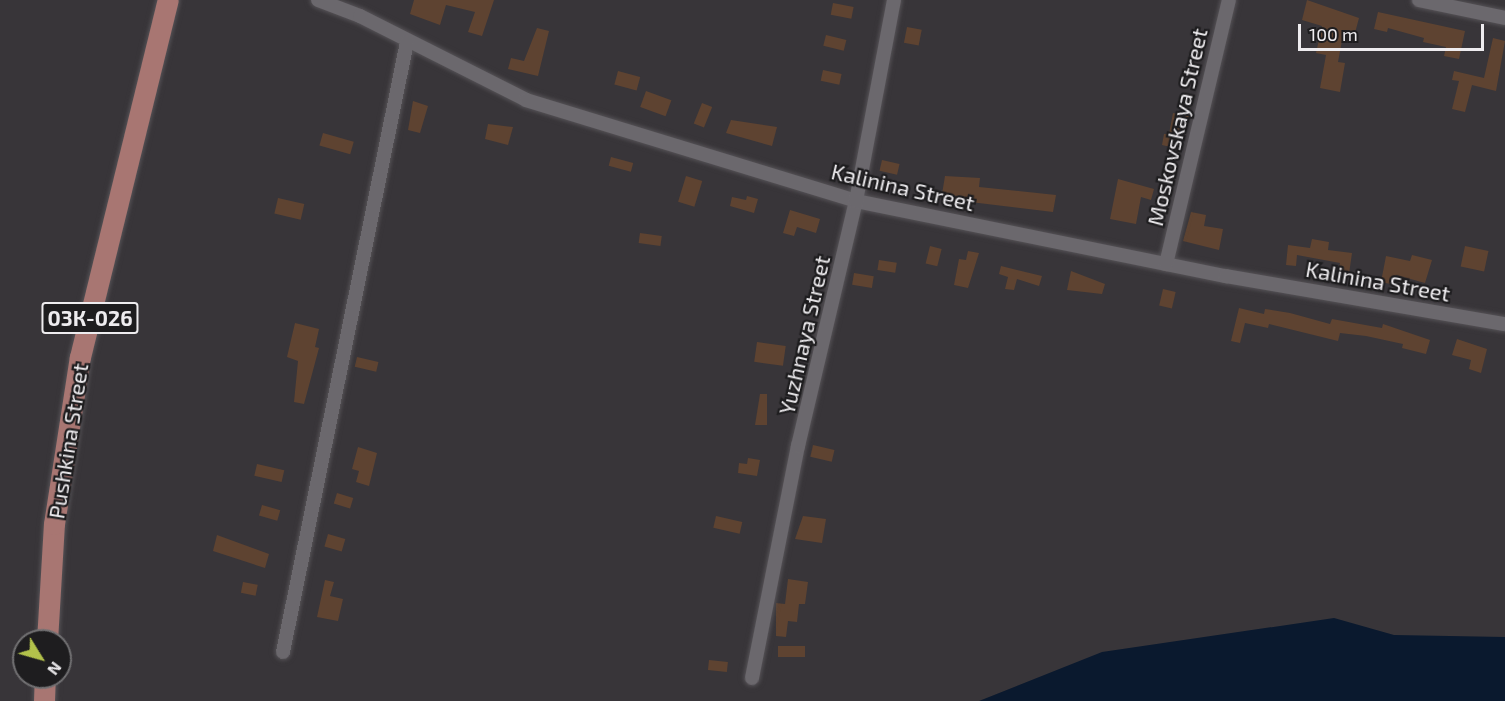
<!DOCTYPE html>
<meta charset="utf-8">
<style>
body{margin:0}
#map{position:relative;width:1505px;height:701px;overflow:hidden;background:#383539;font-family:"Exo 2",sans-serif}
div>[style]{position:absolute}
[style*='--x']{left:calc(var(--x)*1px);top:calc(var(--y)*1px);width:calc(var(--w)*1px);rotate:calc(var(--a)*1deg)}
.water>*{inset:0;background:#0a192e}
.building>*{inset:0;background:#5e4331;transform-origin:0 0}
.roads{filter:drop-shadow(0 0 2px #555256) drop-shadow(0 0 2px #555256)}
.street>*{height:14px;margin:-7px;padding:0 7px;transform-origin:7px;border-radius:7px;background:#6b686d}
.primary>*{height:21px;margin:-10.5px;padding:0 10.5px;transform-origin:10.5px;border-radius:10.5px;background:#a87672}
span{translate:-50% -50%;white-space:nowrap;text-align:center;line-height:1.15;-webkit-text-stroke:4.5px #1e1d1f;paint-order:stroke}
.shield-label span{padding:2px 4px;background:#1e1d1f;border:2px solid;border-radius:4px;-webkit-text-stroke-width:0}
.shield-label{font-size:21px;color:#eeecef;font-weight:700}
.street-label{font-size:22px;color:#eeecef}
.north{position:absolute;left:12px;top:629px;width:60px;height:60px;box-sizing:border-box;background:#1e1d1f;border:2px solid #717072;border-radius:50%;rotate:127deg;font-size:16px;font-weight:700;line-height:24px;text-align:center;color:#eeecef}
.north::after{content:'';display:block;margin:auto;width:21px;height:27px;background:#b3c24b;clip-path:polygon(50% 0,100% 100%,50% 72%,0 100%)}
.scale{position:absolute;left:1298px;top:24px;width:186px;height:27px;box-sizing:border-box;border:3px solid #eeecef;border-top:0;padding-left:8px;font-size:18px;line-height:21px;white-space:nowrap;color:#eeecef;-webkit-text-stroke:4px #1e1d1f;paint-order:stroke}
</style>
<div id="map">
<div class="water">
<div style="clip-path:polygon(1334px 618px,1394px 635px,1505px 637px,1505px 701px,979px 701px,1102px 652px)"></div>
</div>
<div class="building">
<div style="clip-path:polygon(414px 0,494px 0,482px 36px,468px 32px,475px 12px,446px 5px,440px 25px,410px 14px)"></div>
<div style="clip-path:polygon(1307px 0,1359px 18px,1355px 33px,1344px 30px,1338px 62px,1345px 63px,1340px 92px,1320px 88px,1326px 55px,1316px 53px,1322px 26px,1302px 20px)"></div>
<div style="left:833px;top:3px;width:21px;height:12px;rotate:11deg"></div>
<div style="clip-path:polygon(1378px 12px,1465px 31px,1459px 59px,1444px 56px,1446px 47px,1423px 42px,1424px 38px,1388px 28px,1387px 32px,1374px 29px)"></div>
<div style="left:907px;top:27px;width:15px;height:16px;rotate:11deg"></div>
<div style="clip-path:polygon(537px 28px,549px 31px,538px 76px,508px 69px,511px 58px,524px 61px)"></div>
<div style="left:826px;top:35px;width:21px;height:11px;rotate:14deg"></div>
<div style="clip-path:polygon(1493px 38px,1505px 41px,1496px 91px,1472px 85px,1465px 112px,1452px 109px,1459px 81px,1452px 80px,1454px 71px,1484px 78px)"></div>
<div style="left:823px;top:70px;width:19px;height:11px;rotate:12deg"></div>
<div style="left:618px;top:71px;width:23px;height:14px;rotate:15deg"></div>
<div style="left:646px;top:91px;width:27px;height:17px;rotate:20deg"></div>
<div style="clip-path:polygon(413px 101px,428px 106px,420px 133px,408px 130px)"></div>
<div style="left:702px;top:103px;width:11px;height:22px;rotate:22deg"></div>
<div style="clip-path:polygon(1173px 113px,1189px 116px,1179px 149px,1162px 145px,1164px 134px,1169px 134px)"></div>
<div style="clip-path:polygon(731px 120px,777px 127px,772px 146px,726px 133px)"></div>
<div style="clip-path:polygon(488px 124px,513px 127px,508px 145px,485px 139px)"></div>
<div style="left:323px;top:133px;width:32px;height:13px;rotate:16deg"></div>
<div style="left:611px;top:157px;width:23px;height:9px;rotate:15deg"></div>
<div style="left:882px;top:160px;width:18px;height:11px;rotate:13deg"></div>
<div style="left:686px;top:176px;width:17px;height:27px;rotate:17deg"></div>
<div style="clip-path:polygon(945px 176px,980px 178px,979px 187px,1056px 195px,1053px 212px,962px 201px,962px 197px,942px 194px)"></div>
<div style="clip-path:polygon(1118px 179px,1154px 189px,1151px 200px,1141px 197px,1136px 224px,1110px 219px)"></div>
<div style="clip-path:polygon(747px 196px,758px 199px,754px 213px,730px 206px,732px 197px,746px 200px)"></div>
<div style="left:278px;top:198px;width:27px;height:16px;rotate:13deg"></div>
<div style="clip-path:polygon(790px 210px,820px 219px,816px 233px,797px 227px,794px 236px,783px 233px)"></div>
<div style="clip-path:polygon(1191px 212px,1206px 215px,1204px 226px,1223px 229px,1219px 250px,1183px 241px)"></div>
<div style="left:640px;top:233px;width:22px;height:10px;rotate:8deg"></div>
<div style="clip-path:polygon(1312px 239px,1329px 242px,1328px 250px,1352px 253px,1349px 274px,1338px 272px,1340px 263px,1297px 255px,1296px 266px,1286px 265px,1288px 245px,1310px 248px)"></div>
<div style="left:930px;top:246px;width:12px;height:18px;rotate:14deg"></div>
<div style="left:1465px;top:246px;width:24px;height:21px;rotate:12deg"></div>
<div style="clip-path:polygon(968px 251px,979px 253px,968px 288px,954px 285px,959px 259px,966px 260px)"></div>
<div style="clip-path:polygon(1412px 255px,1432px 260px,1425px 283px,1396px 275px,1395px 285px,1381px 282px,1386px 256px,1410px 261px)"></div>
<div style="left:879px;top:260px;width:18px;height:10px;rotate:9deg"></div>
<div style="clip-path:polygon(1001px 266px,1042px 276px,1039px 286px,1017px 279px,1014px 290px,1005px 289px,1008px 277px,999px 274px)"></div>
<div style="clip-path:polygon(1071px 271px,1105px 284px,1102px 294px,1067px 290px)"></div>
<div style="left:854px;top:273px;width:20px;height:12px;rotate:9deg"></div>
<div style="left:1163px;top:289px;width:13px;height:17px;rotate:13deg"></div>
<div style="clip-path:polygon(1239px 308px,1264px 314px,1265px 309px,1290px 313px,1330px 324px,1332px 319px,1382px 328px,1383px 324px,1430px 340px,1426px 354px,1402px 348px,1403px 344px,1366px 336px,1340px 333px,1338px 341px,1269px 324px,1268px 328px,1245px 323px,1240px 343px,1231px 341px)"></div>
<div style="clip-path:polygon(295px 323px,319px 329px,315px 347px,319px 348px,304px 404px,294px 402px,298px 361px,287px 357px)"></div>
<div style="clip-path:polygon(1457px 339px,1487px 349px,1481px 373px,1469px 369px,1471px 360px,1452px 355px)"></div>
<div style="left:757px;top:342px;width:29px;height:20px;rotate:8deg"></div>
<div style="left:357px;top:357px;width:22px;height:10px;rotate:13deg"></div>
<div style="clip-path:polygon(760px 394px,767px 394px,767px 425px,755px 425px)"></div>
<div style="left:813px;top:445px;width:22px;height:12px;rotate:13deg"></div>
<div style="clip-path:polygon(358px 447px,377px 453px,369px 486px,356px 482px,359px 471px,352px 469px)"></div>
<div style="clip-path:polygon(748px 458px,760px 460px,757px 476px,738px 473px,739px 463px,747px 464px)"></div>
<div style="left:257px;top:464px;width:28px;height:12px;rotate:13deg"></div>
<div style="left:337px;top:493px;width:17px;height:11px;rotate:17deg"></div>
<div style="left:262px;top:505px;width:19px;height:11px;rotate:16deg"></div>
<div style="left:716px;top:516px;width:27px;height:12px;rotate:13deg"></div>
<div style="clip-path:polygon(803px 516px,826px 519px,822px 543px,795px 539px)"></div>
<div style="left:328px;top:534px;width:18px;height:13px;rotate:16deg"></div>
<div style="clip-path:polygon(217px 535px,269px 554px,265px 568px,213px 551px)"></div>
<div style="clip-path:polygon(788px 579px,808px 582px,805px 604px,799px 604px,797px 622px,788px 621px,786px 637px,776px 636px,776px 603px,785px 604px)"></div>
<div style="clip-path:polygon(325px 580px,334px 582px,330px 596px,343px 599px,338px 621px,317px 617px)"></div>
<div style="left:243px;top:582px;width:15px;height:11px;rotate:11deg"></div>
<div style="left:778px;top:646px;width:27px;height:11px"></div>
<div style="left:709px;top:660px;width:19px;height:10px;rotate:6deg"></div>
</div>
<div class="roads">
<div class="street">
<div style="--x:318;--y:0;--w:45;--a:20.9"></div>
<div style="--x:360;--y:16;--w:186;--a:26.8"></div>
<div style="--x:526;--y:100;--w:345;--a:17"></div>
<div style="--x:856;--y:201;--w:378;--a:11.5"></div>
<div style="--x:1226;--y:276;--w:283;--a:9.8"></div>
<div style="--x:1419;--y:0;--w:88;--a:11.8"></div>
<div style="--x:1166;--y:264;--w:271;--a:-76.6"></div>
<div style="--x:283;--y:652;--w:622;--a:-78.51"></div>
<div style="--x:752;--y:678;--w:237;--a:-78.8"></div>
<div style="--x:798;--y:446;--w:252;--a:-76.7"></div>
<div style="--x:856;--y:201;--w:205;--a:-79.3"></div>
</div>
<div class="primary">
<div style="--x:47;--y:641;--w:117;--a:-86.6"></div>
<div style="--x:54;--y:524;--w:169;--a:-81.2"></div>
<div style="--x:80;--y:357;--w:368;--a:-76.2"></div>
<div style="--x:44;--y:701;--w:24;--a:-88"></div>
</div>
</div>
<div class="shield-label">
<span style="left:90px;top:318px">03К-026</span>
</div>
<div class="street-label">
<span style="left:1177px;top:127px;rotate:-77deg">Moskovskaya Street</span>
<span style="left:903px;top:187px;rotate:13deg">Kalinina Street</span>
<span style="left:1378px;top:281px;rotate:10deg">Kalinina Street</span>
<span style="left:804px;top:335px;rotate:-77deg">Yuzhnaya Street</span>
<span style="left:68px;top:441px;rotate:-81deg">Pushkina Street</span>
</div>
<div class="north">N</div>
<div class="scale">100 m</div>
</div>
